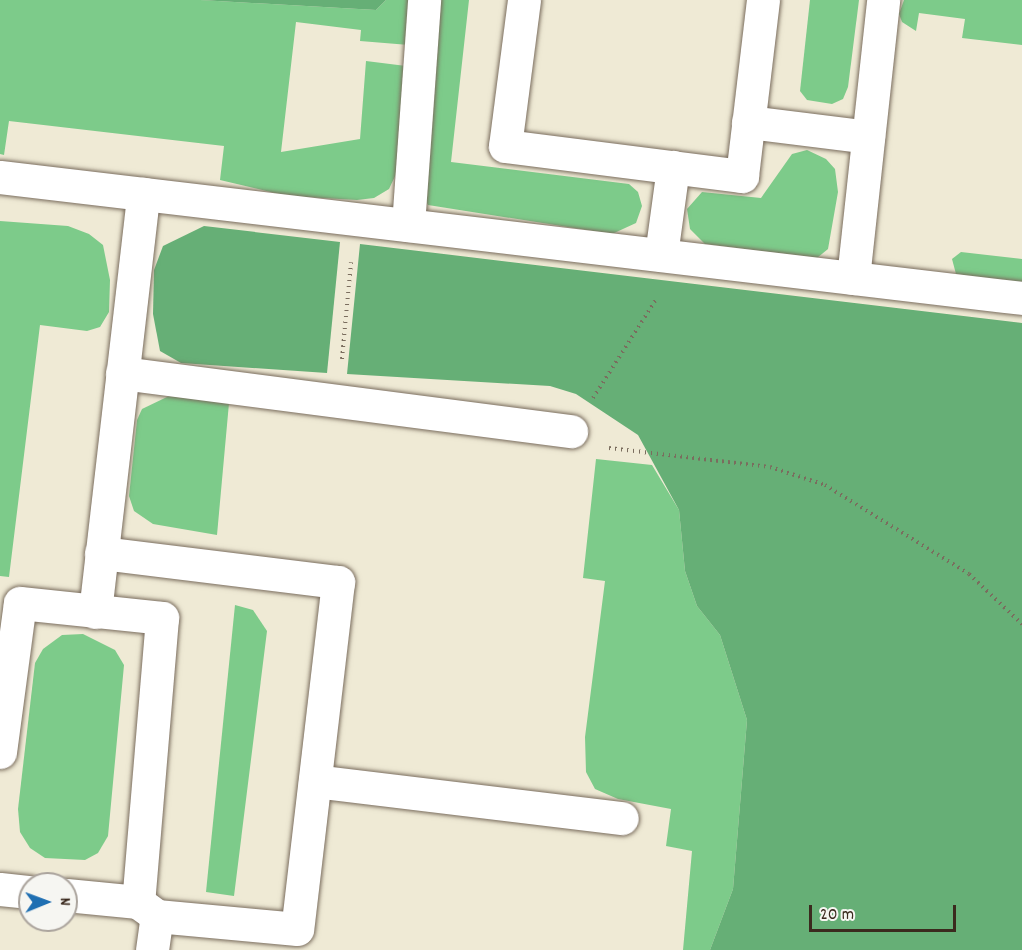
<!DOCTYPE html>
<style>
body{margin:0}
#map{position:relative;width:1022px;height:950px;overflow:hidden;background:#efead5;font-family:Dekko,sans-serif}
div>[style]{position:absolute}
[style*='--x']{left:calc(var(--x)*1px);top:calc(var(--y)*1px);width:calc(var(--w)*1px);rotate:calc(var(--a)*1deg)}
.green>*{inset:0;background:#7dcb8a}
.forest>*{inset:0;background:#66af76}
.path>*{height:4px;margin-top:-2px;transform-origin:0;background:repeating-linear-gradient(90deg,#7a6d5e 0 1.5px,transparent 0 6px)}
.roads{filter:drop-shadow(0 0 2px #7a6d5e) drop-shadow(0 0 2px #7a6d5e)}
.minor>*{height:33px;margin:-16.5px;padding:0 16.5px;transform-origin:16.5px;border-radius:16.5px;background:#fff}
span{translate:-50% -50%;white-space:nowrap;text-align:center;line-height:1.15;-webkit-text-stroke:4.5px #f6f6f2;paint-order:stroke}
.north{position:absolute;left:18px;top:872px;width:60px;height:60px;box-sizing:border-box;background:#f6f6f2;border:2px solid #aba49d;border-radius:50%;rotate:89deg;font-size:16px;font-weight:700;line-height:24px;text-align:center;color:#3b2a1e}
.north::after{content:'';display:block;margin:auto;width:21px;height:27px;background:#1f6fb2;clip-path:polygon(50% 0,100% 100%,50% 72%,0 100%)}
.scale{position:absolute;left:809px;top:905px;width:147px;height:27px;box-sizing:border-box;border:3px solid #3b2a1e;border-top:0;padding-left:8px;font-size:18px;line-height:21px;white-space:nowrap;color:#3b2a1e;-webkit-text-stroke:4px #f6f6f2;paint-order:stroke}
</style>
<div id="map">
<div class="green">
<div style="clip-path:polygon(0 0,200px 0,376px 10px,386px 0,411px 0,409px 45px,360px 41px,361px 30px,296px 22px,281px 152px,360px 139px,366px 61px,406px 66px,398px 170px,389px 189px,374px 198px,357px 200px,287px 196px,220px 180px,224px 146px,9px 121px,4px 155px,0 154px)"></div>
<div style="clip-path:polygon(435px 0,469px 0,451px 162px,629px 184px,638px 192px,642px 206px,636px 223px,612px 234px,428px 205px,421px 192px)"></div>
<div style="clip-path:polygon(810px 0,859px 0,848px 87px,843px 99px,832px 104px,807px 100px,800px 91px)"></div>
<div style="clip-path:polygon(904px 0,1022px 0,1022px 45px,962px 38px,965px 19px,919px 13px,916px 31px,902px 22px,899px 14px)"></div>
<div style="clip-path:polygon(807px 150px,826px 159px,835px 169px,838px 192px,828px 249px,817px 258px,705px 244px,690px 229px,687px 209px,702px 192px,761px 198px,792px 154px)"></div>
<div style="clip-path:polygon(0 221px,68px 226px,89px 234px,103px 245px,110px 280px,109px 312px,100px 327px,87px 331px,40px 325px,9px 577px,0 576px)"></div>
<div style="clip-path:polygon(961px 252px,1022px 259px,1022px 285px,956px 274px,952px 259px)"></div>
<div style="clip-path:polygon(169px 396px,229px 403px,217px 535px,153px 524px,134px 511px,129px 496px,137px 420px,142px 409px)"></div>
<div style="clip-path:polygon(596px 459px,652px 465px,679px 510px,685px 571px,697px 606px,720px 635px,747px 720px,733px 889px,710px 950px,683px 950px,692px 851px,666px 846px,671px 809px,618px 799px,595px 789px,586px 772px,585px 737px,605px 581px,583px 578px)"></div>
<div style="clip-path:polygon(235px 605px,253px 610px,267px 631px,234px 896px,206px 892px)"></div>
<div style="clip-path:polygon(83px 634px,115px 650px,124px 665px,108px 836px,98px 853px,85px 860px,45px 858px,30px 848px,20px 832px,18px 809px,35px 663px,43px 649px,62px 635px)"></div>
</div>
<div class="forest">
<div style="clip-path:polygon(200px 0,386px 0,376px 10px)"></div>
<div style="clip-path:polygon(204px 226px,340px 242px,327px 373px,181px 363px,160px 351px,153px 314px,154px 270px,163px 246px)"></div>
<div style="clip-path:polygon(360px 244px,1022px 323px,1022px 950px,710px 950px,733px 889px,747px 720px,720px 635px,697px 606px,685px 571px,679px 510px,638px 435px,576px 394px,550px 386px,347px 374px)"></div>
</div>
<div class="path">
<div style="--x:342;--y:359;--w:97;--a:-84.7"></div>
<div style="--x:593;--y:398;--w:119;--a:-57.4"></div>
<div style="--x:609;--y:448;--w:162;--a:6.7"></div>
<div style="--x:770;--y:467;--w:58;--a:18.1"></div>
<div style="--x:825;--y:485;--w:169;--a:31.7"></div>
<div style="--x:969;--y:574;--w:73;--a:43.3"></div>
</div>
<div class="roads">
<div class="minor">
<div style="--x:524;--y:0;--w:147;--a:97.4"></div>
<div style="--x:505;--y:146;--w:239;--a:7.2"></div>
<div style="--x:742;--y:176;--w:177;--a:-83.2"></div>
<div style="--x:748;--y:122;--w:121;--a:7.1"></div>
<div style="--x:0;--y:177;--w:1029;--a:6.75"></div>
<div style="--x:408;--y:225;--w:226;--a:-85.9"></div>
<div style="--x:661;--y:255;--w:89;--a:-82.2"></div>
<div style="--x:853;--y:278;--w:280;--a:-83.8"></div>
<div style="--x:122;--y:373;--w:453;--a:7.4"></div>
<div style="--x:101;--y:553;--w:239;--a:7"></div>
<div style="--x:338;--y:582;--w:349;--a:96.7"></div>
<div style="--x:297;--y:929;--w:141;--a:-174.7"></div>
<div style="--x:157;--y:916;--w:24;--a:-144"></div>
<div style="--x:95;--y:612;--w:421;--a:-83.4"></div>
<div style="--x:0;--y:752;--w:150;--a:-82.4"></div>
<div style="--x:20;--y:603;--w:143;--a:6"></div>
<div style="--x:162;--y:618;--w:285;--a:94.8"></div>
<div style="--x:138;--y:902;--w:72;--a:-174.4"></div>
<div style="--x:315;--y:781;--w:309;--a:6.9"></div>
<div style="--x:0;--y:889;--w:30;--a:6"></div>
<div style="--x:152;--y:950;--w:34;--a:-82"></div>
</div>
</div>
<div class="north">N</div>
<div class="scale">20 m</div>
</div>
